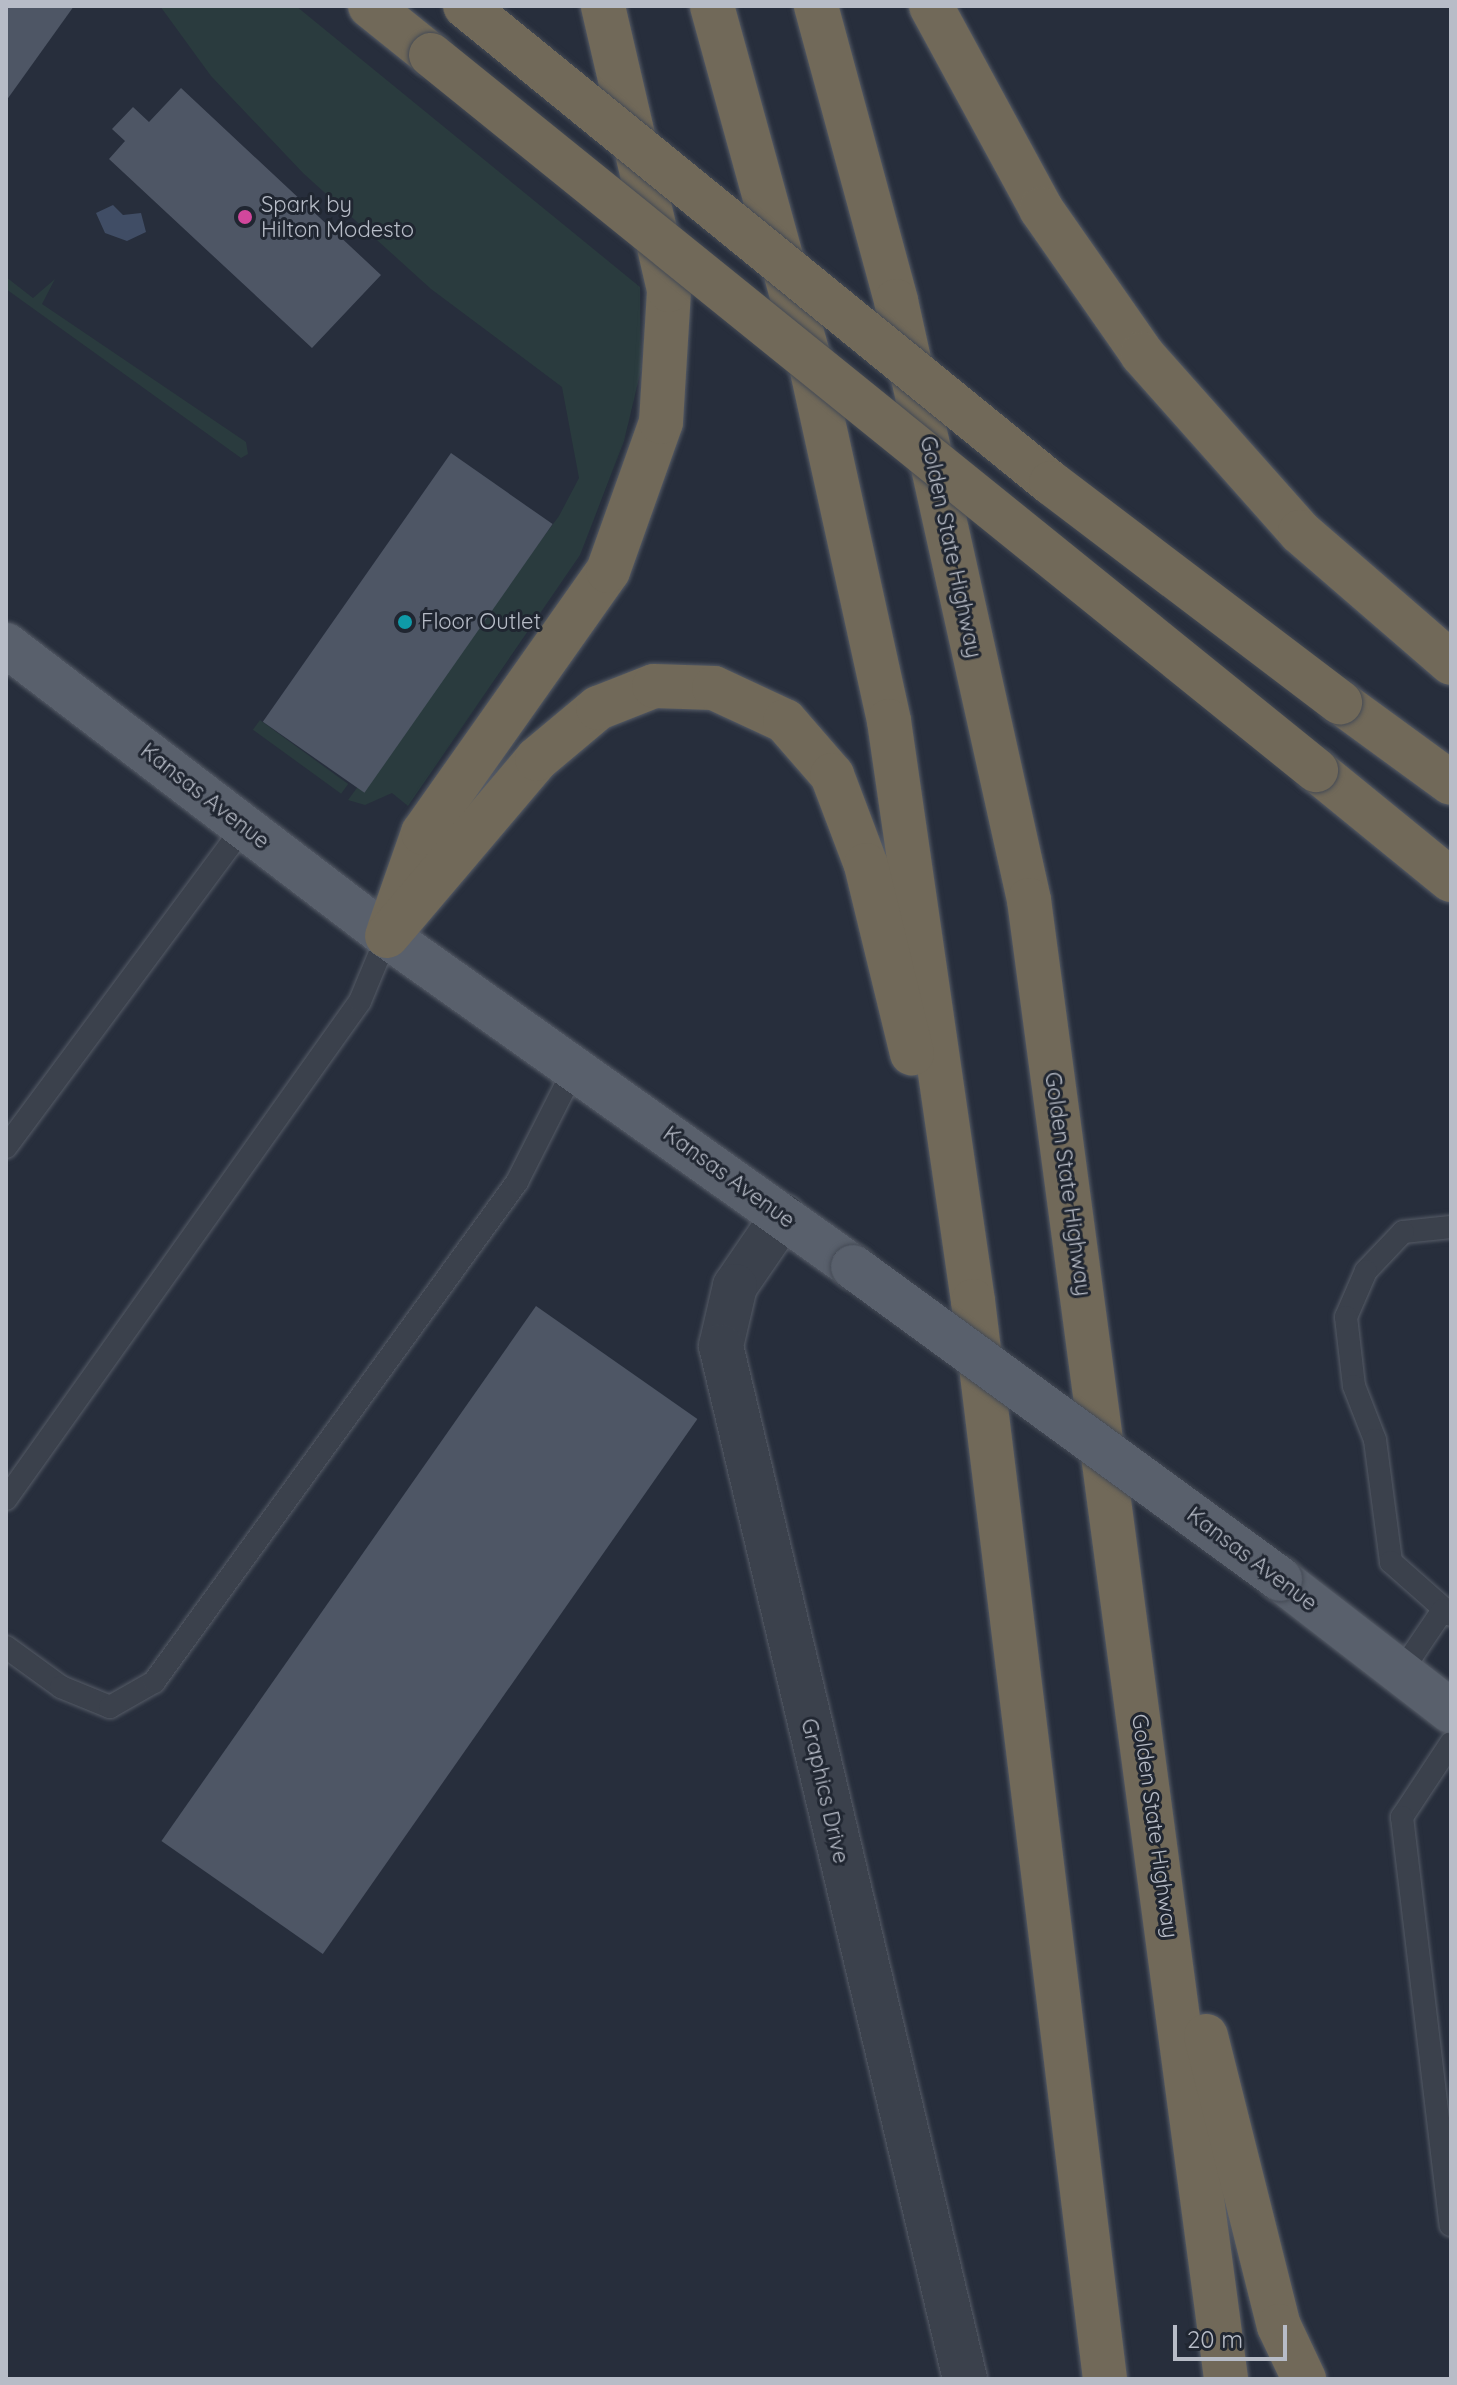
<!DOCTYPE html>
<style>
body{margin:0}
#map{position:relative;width:1457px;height:2385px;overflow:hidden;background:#272e3c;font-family:Quicksand,sans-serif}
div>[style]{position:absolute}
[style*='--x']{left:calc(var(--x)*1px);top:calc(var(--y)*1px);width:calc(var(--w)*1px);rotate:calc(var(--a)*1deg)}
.green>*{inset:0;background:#2a3b3e;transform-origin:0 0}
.water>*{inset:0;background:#404d65}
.building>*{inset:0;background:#4e5665;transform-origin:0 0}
.roads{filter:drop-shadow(0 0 2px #565c67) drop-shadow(0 0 2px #565c67)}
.service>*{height:22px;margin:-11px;padding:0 11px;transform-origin:11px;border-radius:11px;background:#3b414c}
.minor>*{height:44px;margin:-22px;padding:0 22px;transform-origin:22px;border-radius:22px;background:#3b414c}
.primary>*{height:44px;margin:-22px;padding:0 22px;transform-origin:22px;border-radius:22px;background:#59606c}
.motorway>*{height:44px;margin:-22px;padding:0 22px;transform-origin:22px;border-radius:22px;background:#716959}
.bridges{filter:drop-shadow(0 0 2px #444a55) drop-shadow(0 0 2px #444a55)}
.primary-bridge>*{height:44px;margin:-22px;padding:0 22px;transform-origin:22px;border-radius:22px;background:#59606c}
.motorway-bridge>*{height:44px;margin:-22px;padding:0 22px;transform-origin:22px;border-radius:22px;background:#716959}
.dots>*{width:22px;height:22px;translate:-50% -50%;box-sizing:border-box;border:4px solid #202631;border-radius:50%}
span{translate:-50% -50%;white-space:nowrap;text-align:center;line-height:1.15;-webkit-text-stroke:6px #202631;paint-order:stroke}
.poi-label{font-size:22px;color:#b7bcc7}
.left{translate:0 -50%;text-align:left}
.street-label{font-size:22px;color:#b7bcc7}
.frame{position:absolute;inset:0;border:8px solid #b7bcc7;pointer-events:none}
.scale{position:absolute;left:1173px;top:2325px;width:114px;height:36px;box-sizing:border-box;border:4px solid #b7bcc7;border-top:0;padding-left:10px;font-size:24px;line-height:28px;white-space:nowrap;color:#b7bcc7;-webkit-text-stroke:6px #202631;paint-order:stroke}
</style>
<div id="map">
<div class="green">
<div style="clip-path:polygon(160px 6px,296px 6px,640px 287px,641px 370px,624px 441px,580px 555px,408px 806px,392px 793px,365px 805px,348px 800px,559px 516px,579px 478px,562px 387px,431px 289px,303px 173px,211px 76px)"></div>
<div style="clip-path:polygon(6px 277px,33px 298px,55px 279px,42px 304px,246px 442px,248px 454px,241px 458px,6px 289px)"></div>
<div style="left:260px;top:720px;width:109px;height:12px;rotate:36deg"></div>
</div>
<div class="water">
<div style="clip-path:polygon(113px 205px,123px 215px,141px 213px,146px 232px,127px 241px,105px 233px,96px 213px)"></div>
</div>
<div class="building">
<div style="clip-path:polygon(6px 6px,74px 6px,6px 101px)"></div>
<div style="clip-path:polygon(181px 88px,381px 275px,312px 348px,109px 159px,125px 141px,112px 129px,133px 107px,149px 122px)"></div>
<div style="left:451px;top:453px;width:124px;height:328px;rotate:35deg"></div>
<div style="left:536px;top:1306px;width:197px;height:653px;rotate:35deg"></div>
</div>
<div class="roads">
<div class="service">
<div style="--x:6;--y:1147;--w:399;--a:-53.4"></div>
<div style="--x:1451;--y:1227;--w:48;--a:174.1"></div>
<div style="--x:1403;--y:1232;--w:54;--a:133.5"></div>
<div style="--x:1366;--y:1271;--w:50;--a:113.5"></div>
<div style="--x:1346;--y:1317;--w:69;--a:83.4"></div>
<div style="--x:1354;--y:1386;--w:58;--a:68.7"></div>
<div style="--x:1375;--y:1440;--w:123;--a:82.5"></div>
<div style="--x:1391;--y:1562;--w:80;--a:41.5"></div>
<div style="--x:6;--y:1499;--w:611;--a:-54.59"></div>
<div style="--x:360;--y:1001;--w:70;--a:-67.4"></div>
<div style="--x:6;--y:1647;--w:68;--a:36"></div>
<div style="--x:61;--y:1687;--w:53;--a:22.2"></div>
<div style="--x:110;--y:1707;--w:51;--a:-29.6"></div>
<div style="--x:154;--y:1682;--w:618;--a:-54.02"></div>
<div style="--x:517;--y:1182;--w:129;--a:-63.2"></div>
<div style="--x:1401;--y:1672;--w:75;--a:-55.9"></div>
<div style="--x:1451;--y:1743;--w:89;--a:123.5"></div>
<div style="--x:1402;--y:1817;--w:411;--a:83.2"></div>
</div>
<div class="minor">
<div style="--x:783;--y:1216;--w:85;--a:124.4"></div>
<div style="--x:735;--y:1286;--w:62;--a:103.1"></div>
<div style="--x:721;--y:1346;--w:1061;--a:76.71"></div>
</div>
<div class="primary">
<div style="--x:6;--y:645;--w:479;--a:37.4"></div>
<div style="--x:387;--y:936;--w:572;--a:35.39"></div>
<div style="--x:1280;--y:1579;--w:216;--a:37.7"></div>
</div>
<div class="motorway">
<div style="--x:370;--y:6;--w:78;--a:38.8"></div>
<div style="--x:712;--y:6;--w:364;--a:74.6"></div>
<div style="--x:809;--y:357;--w:373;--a:77.6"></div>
<div style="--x:889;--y:721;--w:586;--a:81.76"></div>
<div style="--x:973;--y:1301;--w:1086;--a:83.02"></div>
<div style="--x:816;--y:6;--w:306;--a:74.8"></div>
<div style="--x:896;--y:301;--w:614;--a:77.48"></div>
<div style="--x:1029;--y:900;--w:1492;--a:82.41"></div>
<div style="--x:931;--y:6;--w:231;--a:61.5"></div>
<div style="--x:1041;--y:209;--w:177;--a:55.1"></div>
<div style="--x:1142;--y:354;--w:238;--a:48.4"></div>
<div style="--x:1300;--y:532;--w:200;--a:40.9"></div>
<div style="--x:1340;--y:702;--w:137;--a:36.1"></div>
<div style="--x:1316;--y:770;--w:174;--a:39.2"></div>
<div style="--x:389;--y:930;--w:103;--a:-70.7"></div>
<div style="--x:423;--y:833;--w:321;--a:-54.8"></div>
<div style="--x:608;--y:571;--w:158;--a:-70.4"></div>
<div style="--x:661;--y:422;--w:132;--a:-86.5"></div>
<div style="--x:669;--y:290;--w:292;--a:-103.1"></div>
<div style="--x:387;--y:936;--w:232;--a:-49.7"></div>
<div style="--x:537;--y:759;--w:80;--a:-39.9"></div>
<div style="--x:598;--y:708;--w:60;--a:-21.4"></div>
<div style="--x:654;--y:686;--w:60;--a:1.9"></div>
<div style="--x:714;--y:688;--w:78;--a:24.9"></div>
<div style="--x:785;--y:721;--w:72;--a:49"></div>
<div style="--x:832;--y:775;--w:96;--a:69.3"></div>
<div style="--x:866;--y:865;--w:194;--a:76.3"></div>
<div style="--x:1206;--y:2036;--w:299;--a:75.9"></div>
<div style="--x:1279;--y:2326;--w:59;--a:64.7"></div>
</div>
</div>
<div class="bridges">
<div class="primary-bridge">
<div style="--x:853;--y:1267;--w:529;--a:36.15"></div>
</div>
<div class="motorway-bridge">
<div style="--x:465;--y:6;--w:756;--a:39.15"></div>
<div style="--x:1051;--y:483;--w:363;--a:37.2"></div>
<div style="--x:431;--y:55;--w:1138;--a:38.94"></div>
</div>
</div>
<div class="dots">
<div style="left:245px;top:217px;background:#d1479c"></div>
<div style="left:405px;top:622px;background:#0f9aa8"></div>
</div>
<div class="poi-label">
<span class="left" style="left:261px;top:217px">Spark by<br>Hilton Modesto</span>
<span class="left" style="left:421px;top:622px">Floor Outlet</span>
</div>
<div class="street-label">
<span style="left:951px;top:547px;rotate:78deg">Golden State Highway</span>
<span style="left:205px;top:796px;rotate:38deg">Kansas Avenue</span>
<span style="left:729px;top:1177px;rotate:36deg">Kansas Avenue</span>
<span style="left:1068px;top:1184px;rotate:82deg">Golden State Highway</span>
<span style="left:1252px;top:1559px;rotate:37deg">Kansas Avenue</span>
<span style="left:825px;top:1791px;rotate:77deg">Graphics Drive</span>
<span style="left:1155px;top:1826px;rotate:82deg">Golden State Highway</span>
</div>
<div class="frame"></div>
<div class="scale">20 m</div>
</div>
